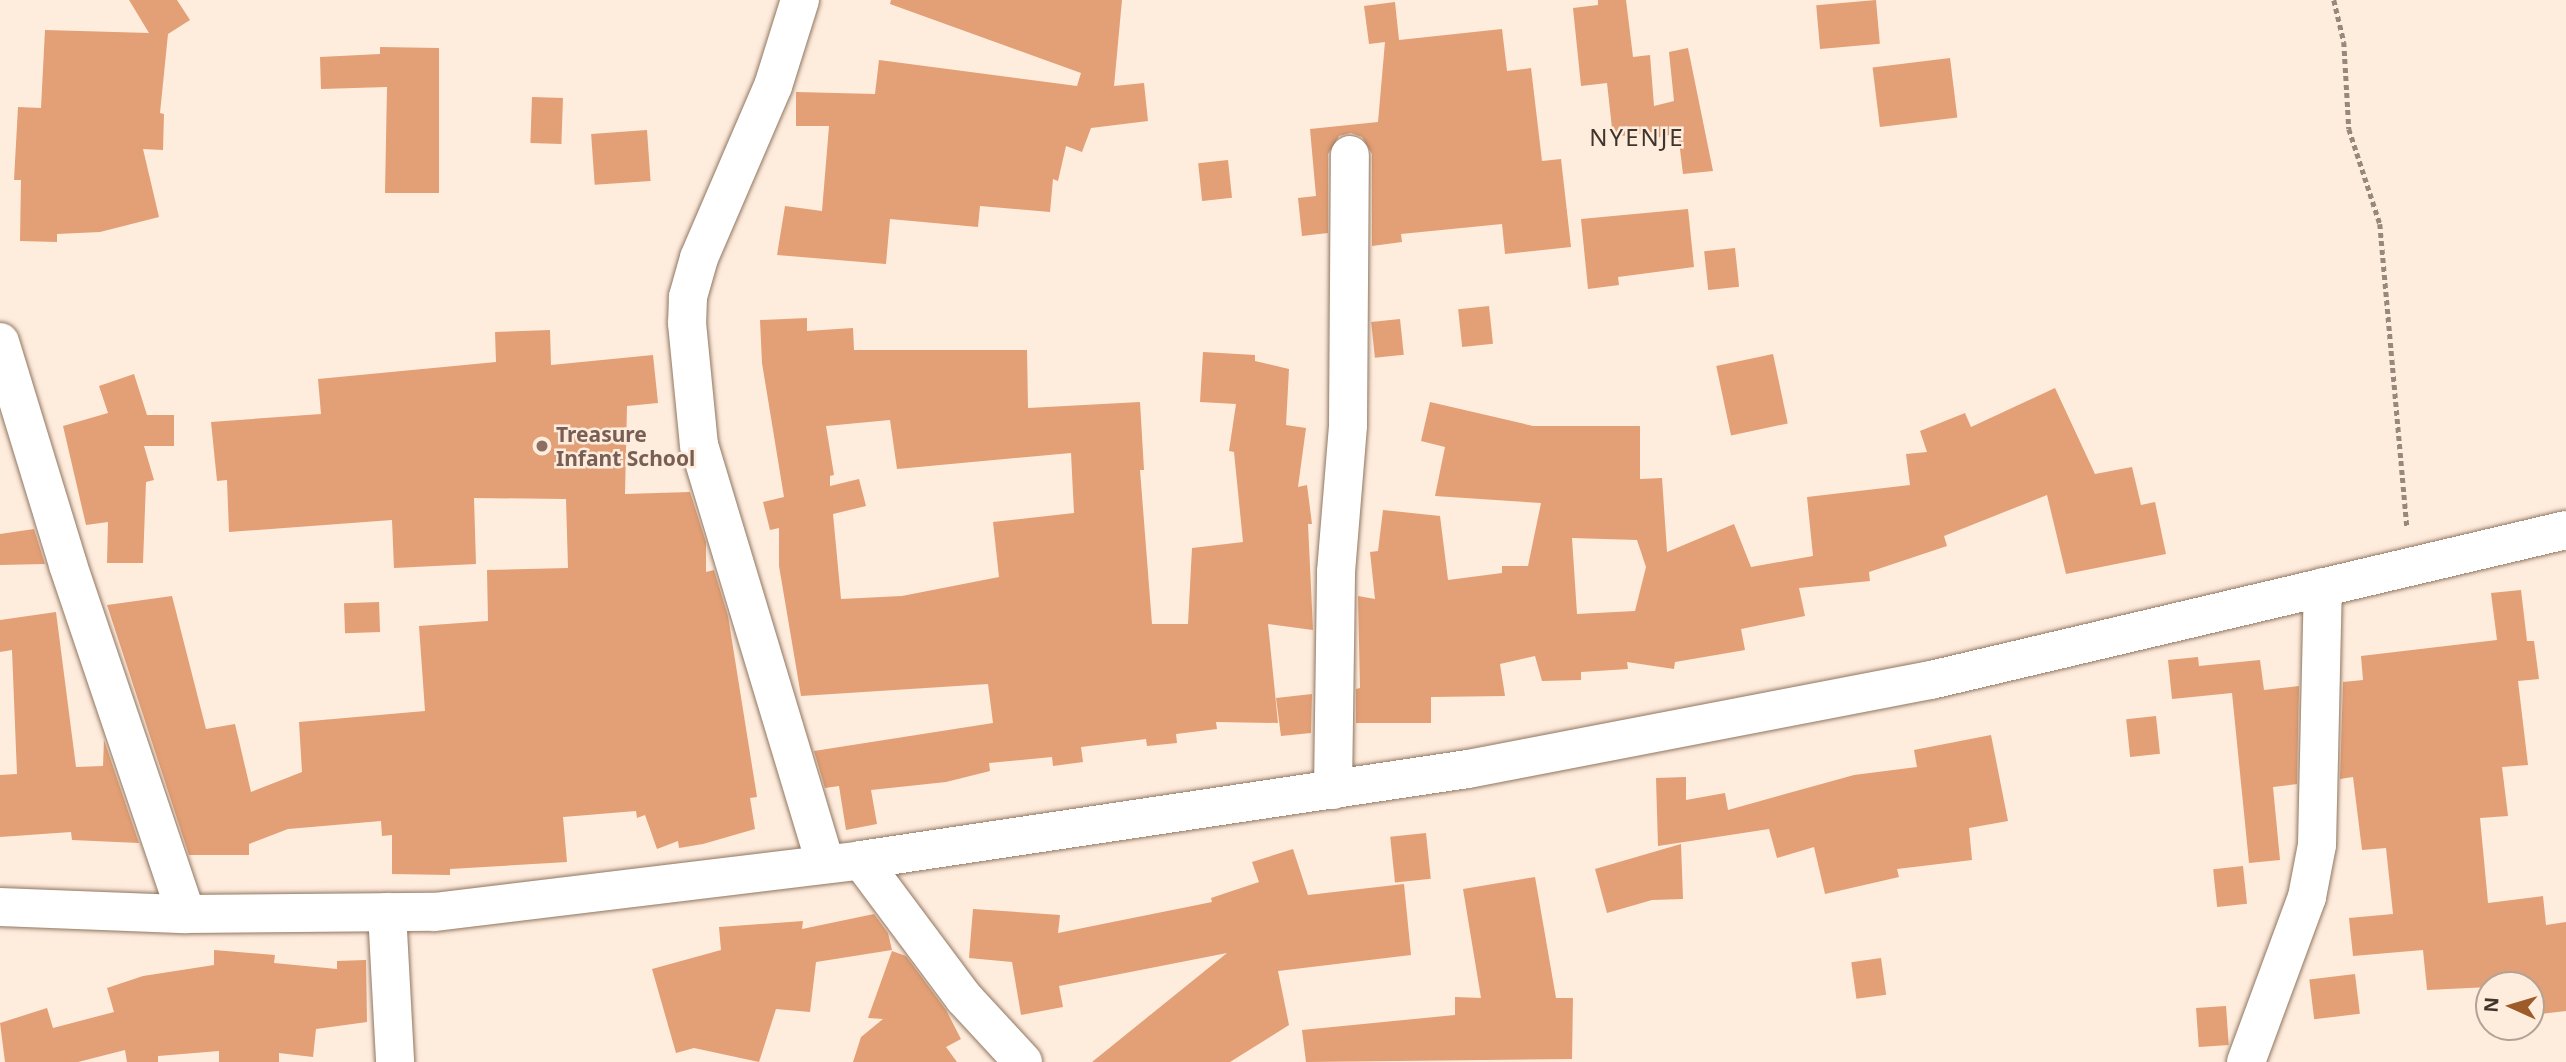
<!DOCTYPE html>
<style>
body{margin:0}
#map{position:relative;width:2566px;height:1062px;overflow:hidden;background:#feecdd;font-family:"Noto Sans",sans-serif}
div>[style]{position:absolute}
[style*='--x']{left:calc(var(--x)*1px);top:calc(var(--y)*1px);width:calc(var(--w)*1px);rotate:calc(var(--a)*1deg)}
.building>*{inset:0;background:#e39f75;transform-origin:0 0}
.path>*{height:4.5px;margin-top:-2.25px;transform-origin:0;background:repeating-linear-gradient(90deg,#97887c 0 5px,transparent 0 8.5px)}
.roads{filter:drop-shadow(0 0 2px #917660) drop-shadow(0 0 2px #917660)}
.minor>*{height:38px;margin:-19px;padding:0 19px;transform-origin:19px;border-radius:19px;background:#fff}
.dots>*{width:19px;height:19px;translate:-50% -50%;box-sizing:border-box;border:4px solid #feecdd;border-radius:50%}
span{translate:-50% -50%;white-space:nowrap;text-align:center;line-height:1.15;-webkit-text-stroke:5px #feecdd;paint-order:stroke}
.education-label{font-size:21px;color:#785e54;font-weight:700}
.left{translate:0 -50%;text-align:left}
.quarter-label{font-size:24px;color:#41352b;letter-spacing:2px}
.north{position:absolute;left:2475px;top:971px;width:70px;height:70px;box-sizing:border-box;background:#feecdd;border:2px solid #b2a396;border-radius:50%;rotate:274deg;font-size:19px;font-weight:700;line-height:28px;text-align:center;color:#41352b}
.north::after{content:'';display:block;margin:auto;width:24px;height:32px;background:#9d5b29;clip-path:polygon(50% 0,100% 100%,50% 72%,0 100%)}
</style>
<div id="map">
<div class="building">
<div style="clip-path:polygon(129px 0,177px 0,190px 20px,168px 34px,160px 113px,164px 114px,163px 150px,143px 149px,159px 217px,100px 232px,57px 234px,57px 242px,20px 241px,21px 180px,14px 180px,18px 107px,41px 108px,45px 30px,149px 33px)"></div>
<div style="clip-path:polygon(891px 0,1122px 0,1114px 86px,1144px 83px,1148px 121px,1091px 128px,1082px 152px,1066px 146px,1058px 181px,1053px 179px,1050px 212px,980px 206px,978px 227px,890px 219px,886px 264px,777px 255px,785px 206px,822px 211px,829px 126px,796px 126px,796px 92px,875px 94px,879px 60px,1077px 86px,1081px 73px,890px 4px)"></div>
<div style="clip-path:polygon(1598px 0,1626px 0,1633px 57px,1650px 55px,1654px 106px,1674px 101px,1669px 52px,1688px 48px,1713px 171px,1683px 174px,1678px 133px,1656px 138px,1655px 132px,1613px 137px,1607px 83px,1581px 86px,1573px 8px,1598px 5px)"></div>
<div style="left:1876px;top:0;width:44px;height:60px;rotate:85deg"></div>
<div style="clip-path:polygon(1395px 2px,1399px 40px,1502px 29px,1507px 71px,1531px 68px,1542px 161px,1561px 159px,1571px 247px,1505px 254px,1502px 224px,1401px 234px,1402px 242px,1372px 246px,1372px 154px,1362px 137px,1351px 133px,1339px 136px,1328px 154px,1328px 233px,1302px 236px,1298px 198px,1316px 196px,1310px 129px,1378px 122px,1385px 42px,1369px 44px,1364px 6px)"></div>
<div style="clip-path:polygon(380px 47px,439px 48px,439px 193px,385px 193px,387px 87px,321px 89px,320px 57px,380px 54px)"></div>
<div style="left:1950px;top:58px;width:60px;height:78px;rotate:83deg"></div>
<div style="left:532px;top:97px;width:31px;height:46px;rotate:2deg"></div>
<div style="left:647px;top:130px;width:51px;height:56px;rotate:86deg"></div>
<div style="left:1228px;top:160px;width:38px;height:30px;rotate:84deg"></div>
<div style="clip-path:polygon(1688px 209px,1694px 267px,1618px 277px,1619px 285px,1588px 289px,1581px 219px)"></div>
<div style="left:1735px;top:248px;width:39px;height:31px;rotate:84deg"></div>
<div style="left:1489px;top:306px;width:38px;height:31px;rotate:84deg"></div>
<div style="clip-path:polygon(evenodd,807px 318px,807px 331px,853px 328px,854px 350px,1027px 350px,1028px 408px,1140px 402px,1144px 470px,1140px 470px,1152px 624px,1188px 624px,1192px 548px,1243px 542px,1234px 452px,1229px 451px,1236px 404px,1200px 402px,1203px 352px,1255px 355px,1255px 361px,1289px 369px,1286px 425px,1306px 428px,1298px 487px,1307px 485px,1312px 524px,1308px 524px,1313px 630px,1268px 624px,1278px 723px,1216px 722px,1217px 729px,1176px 734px,1177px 743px,1147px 746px,1146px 739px,1081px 747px,1083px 762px,1053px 766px,1052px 757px,989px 763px,990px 771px,946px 782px,871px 790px,877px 824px,846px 830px,839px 786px,825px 788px,814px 751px,993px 723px,988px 684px,801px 696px,779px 566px,779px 528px,770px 530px,763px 502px,784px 497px,762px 363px,760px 320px,807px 318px,890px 420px,897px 469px,1071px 453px,1074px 513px,993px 522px,999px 577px,902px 596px,841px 599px,833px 514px,866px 506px,859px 479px,830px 486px,830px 476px,834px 475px,826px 426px,890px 420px)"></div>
<div style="left:1400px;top:319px;width:36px;height:29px;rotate:84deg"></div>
<div style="clip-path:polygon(550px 330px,551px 365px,653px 355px,658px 403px,627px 406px,625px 494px,690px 492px,706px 542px,706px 572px,714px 570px,728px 616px,757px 797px,750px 798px,755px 829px,703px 844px,679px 848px,678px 841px,657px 849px,645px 815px,637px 818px,636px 811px,563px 817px,567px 862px,450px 869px,450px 875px,392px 874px,392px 835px,382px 836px,381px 821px,288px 829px,249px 844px,249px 855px,189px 855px,107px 605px,172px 596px,206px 729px,235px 724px,251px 792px,302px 772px,299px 722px,425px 711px,419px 626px,488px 621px,487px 570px,568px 568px,566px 499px,474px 498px,476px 564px,394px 568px,392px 520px,229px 532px,227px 480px,217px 481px,211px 422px,321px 414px,318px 379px,496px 362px,495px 332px)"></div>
<div style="left:1773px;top:354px;width:71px;height:58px;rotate:78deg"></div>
<div style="clip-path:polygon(134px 374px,147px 415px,174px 415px,174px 446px,144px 446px,154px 480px,146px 482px,143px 563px,107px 563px,108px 522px,86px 525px,63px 426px,108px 413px,99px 386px)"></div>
<div style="clip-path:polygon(evenodd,2055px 388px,2095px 474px,2132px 467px,2141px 505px,2155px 502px,2166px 554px,2066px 574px,2047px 495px,1944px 536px,1947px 546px,1869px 572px,1870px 581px,1799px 588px,1805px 616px,1741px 629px,1745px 650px,1675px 662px,1674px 669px,1627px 662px,1628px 669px,1581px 672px,1581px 680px,1542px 681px,1535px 656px,1500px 664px,1505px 696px,1431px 697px,1431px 723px,1356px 723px,1356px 689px,1360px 688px,1358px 596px,1375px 599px,1370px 552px,1378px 551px,1383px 510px,1440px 516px,1448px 580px,1502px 573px,1502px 566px,1528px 566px,1541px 503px,1435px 496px,1445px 447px,1421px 441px,1430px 402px,1533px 426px,1640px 426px,1640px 479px,1662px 478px,1667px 552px,1734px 524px,1751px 567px,1813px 556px,1807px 497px,1910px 485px,1906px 454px,1927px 452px,1920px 431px,1965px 413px,1971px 427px,2055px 388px,1572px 538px,1637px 540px,1646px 567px,1635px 611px,1577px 614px,1572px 538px)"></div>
<div style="clip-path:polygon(34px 529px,45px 564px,0 565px,0 534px)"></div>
<div style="clip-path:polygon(2521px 590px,2527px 641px,2534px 641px,2539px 679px,2518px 681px,2528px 765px,2502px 767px,2508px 816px,2480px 818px,2488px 903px,2543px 896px,2546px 925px,2566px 922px,2566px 1011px,2531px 1015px,2531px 985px,2427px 990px,2423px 950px,2353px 956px,2349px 918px,2393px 914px,2386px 848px,2362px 850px,2353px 777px,2340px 779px,2343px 682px,2363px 680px,2361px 656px,2497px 640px,2491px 593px)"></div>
<div style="left:379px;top:602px;width:30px;height:35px;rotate:88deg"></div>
<div style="clip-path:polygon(56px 612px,76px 767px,103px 766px,104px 740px,139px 843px,72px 840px,71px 832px,0 837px,0 775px,17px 774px,12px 650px,0 652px,0 620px)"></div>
<div style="clip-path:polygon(2198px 657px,2199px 666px,2260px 660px,2264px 690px,2299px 686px,2297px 784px,2273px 787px,2280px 860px,2249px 863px,2232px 693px,2172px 699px,2168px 660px)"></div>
<div style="clip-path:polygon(1312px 694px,1311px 733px,1281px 736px,1276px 698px)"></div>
<div style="left:2156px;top:716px;width:38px;height:30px;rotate:84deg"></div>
<div style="clip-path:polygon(1991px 735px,2008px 821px,1969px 828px,1972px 860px,1897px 869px,1899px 877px,1825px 894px,1814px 847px,1777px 858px,1769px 829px,1658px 846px,1656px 778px,1686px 777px,1686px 800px,1725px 793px,1728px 810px,1854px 775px,1917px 767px,1914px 750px)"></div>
<div style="left:1426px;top:833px;width:46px;height:36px;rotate:84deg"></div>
<div style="clip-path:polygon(1681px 844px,1683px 899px,1652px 900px,1607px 913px,1595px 869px)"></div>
<div style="clip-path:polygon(1293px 849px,1308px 895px,1404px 884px,1411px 955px,1278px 971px,1289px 1025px,1230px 1062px,1092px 1062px,1227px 953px,1059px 986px,1063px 1007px,1021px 1015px,1012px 962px,969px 958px,973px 909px,1060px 915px,1058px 933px,1212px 902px,1211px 898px,1259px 882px,1252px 862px)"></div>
<div style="left:2243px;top:866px;width:38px;height:30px;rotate:84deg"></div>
<div style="clip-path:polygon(1535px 877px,1556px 998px,1573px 998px,1572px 1059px,1306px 1062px,1302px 1030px,1455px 1015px,1455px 997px,1481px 998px,1463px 889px)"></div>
<div style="clip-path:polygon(874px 914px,888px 933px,892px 950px,816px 962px,810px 1012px,776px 1009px,759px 1062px,694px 1048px,676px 1053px,652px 969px,721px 950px,719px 927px,803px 921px,802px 929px)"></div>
<div style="clip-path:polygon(214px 950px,275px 955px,274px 963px,337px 969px,337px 961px,366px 960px,367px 1022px,316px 1029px,313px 1057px,279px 1053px,279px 1062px,219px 1062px,219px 1051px,158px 1056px,158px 1062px,127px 1062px,125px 1050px,78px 1062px,5px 1062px,0 1023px,47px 1008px,53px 1028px,114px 1012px,107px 988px,143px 976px,214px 965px)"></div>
<div style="clip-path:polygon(892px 951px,906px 956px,946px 1010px,961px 1039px,946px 1047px,957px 1062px,853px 1062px,861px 1037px,883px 1019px,868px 1018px)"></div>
<div style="left:1881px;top:958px;width:37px;height:30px;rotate:82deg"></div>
<div style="left:2355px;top:974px;width:40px;height:46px;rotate:83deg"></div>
<div style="left:2226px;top:1006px;width:39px;height:30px;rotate:86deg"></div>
</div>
<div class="path">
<div style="--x:2334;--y:0;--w:43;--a:76.6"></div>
<div style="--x:2344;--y:42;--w:87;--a:86.7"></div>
<div style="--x:2349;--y:129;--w:100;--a:71.9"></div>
<div style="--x:2380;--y:224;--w:304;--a:84.9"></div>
</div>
<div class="roads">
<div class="minor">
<div style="--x:800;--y:0;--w:90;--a:107.4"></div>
<div style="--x:773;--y:86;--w:187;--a:113.3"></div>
<div style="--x:699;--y:258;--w:41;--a:105.8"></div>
<div style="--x:688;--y:297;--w:26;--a:92"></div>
<div style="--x:687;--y:323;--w:123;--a:84.4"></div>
<div style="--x:699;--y:445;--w:437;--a:73.2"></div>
<div style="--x:0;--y:342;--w:233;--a:73"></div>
<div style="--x:68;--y:565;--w:368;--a:71.3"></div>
<div style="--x:1333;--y:790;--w:218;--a:-89.2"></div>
<div style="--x:1336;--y:572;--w:147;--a:-85.3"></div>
<div style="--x:1348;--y:425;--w:270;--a:-89.6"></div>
<div style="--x:861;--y:860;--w:172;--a:53.3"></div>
<div style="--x:964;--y:998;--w:87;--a:47.3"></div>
<div style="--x:0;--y:907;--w:186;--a:2.2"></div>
<div style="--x:186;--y:914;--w:248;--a:-0.5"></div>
<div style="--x:434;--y:912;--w:430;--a:-6.9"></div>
<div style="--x:861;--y:860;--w:614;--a:-8.53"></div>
<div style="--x:1468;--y:769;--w:471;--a:-10.9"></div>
<div style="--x:1931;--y:680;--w:652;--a:-13.29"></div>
<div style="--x:387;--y:912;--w:150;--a:86.9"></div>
<div style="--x:2246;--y:1062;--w:176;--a:-69.7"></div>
<div style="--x:2307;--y:897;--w:53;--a:-79.1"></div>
<div style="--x:2317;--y:845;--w:258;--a:-88.7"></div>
</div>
</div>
<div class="dots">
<div style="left:542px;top:446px;background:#8d6e63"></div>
</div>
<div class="education-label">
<span class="left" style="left:556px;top:446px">Treasure<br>Infant School</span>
</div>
<div class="quarter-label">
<span style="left:1637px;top:137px">NYENJE</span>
</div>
<div class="north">N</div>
</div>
